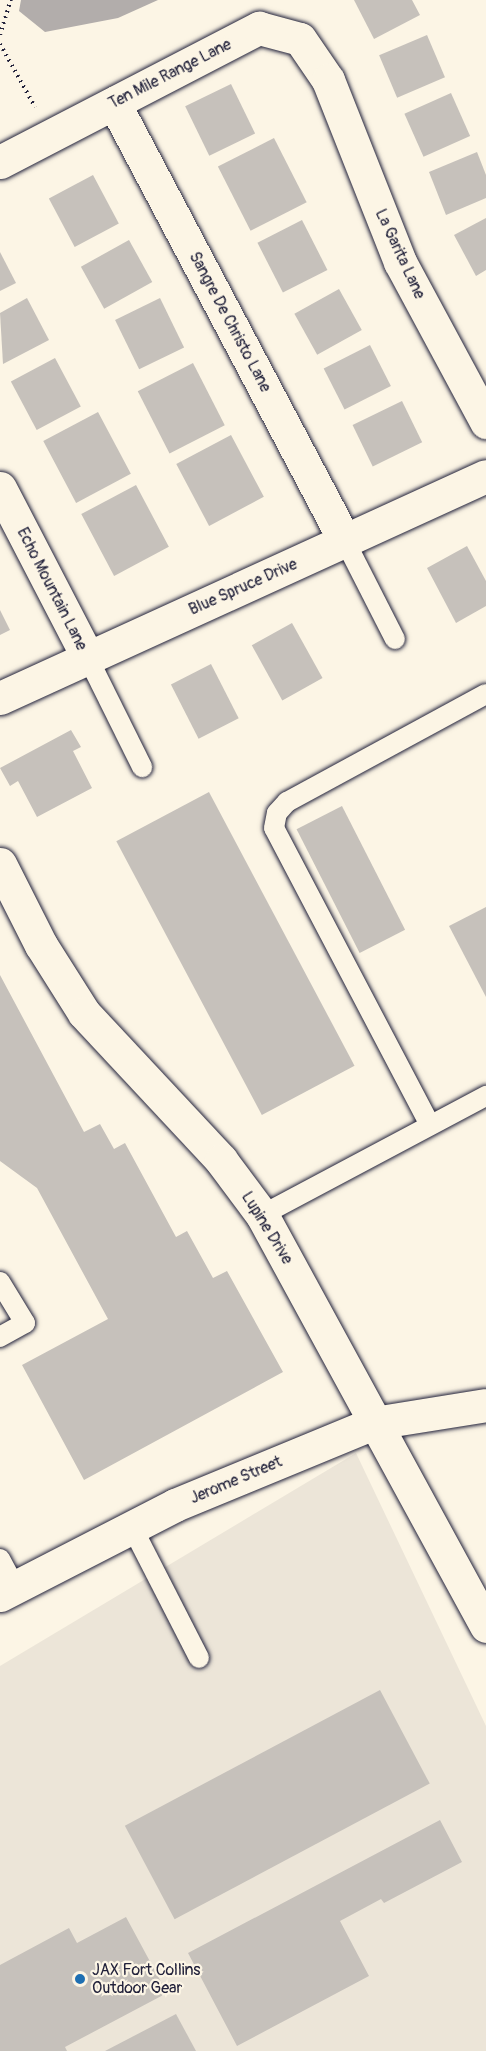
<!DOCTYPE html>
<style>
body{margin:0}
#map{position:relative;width:486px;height:2051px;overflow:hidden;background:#fcf5e5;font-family:Pangolin,sans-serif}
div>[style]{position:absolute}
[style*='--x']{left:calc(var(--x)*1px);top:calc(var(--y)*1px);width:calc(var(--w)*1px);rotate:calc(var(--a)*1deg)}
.built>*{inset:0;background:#ece5d8}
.water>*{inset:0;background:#b2adab}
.building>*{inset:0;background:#c6c1bb;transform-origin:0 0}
.path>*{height:4px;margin-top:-2px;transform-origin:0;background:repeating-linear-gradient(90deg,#22223b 0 1.5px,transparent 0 6px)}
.roads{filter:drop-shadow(0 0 2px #22223b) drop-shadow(0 0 2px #22223b)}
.service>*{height:20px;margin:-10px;padding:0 10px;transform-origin:10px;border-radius:10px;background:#fcf5e5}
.minor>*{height:33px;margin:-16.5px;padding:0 16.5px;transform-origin:16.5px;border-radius:16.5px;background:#fcf5e5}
.dots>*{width:16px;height:16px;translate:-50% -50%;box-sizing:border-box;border:3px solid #fcf5e5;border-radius:50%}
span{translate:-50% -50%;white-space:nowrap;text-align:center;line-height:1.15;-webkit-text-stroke:4.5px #fcf5e5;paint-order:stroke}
.street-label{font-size:16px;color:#22223b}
.poi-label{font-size:16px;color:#22223b}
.left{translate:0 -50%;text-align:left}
</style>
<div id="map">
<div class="built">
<div style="clip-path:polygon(356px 1453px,486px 1726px,486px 2051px,0 2051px,0 1666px)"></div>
</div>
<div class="water">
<div style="clip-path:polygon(21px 0,158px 0,118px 18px,45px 32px,19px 11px)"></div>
</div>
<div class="building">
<div style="clip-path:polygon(354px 0,412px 0,420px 15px,374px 39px)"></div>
<div style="left:427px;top:35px;width:46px;height:52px;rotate:67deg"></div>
<div style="left:231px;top:84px;width:55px;height:51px;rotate:64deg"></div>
<div style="left:451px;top:93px;width:47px;height:51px;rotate:66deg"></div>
<div style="left:274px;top:138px;width:72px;height:63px;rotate:63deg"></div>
<div style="clip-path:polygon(477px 152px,486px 175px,486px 198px,446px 215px,429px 172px)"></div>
<div style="left:93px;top:175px;width:55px;height:50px;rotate:62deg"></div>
<div style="clip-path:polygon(486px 218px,486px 270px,476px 276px,454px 235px)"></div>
<div style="left:302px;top:220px;width:56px;height:50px;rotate:63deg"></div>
<div style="left:129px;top:240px;width:48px;height:55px;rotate:61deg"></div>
<div style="clip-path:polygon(0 252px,16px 283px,0 291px)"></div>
<div style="left:339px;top:289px;width:47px;height:51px;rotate:61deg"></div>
<div style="clip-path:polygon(27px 298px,49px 340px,3px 364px,0 313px)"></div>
<div style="left:160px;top:298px;width:55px;height:50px;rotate:64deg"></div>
<div style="left:370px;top:345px;width:46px;height:52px;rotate:63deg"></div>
<div style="left:55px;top:358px;width:55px;height:50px;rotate:62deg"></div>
<div style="left:193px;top:363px;width:70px;height:62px;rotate:63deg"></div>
<div style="left:402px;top:401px;width:46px;height:55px;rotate:64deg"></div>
<div style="left:98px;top:412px;width:70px;height:62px;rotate:62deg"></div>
<div style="left:231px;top:435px;width:70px;height:62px;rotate:62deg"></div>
<div style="left:136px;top:485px;width:70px;height:62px;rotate:62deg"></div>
<div style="clip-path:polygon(467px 546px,486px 581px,486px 606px,456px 623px,427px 568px)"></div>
<div style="clip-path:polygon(0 610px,10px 630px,0 635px)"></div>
<div style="left:292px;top:623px;width:63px;height:46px;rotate:61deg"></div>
<div style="left:211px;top:664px;width:61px;height:45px;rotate:63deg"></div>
<div style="clip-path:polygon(71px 730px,81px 747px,73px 751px,92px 788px,37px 817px,18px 781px,10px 786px,0 768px)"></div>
<div style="left:209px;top:792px;width:310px;height:105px;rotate:62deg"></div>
<div style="left:342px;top:806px;width:139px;height:51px;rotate:63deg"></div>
<div style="clip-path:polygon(486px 907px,486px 997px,449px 926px)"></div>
<div style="clip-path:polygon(0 975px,84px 1132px,100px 1124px,114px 1149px,125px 1143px,176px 1237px,187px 1231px,213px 1278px,227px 1271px,283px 1372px,84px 1480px,22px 1365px,108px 1319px,37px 1188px,0 1161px)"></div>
<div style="left:380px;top:1690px;width:106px;height:289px;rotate:62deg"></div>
<div style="clip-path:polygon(440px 1820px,462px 1862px,384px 1903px,381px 1899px,340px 1921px,369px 1976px,237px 2046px,188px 1953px)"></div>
<div style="clip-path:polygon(126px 1917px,167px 1993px,65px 2047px,67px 2051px,0 2051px,0 1965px,69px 1928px,77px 1943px)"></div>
<div style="clip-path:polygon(176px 2014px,196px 2051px,105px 2051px)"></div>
</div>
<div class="path">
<div style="--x:0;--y:35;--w:37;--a:-73"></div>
<div style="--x:0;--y:44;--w:72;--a:60.9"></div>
</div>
<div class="roads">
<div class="service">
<div style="--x:345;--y:541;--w:110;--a:63"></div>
<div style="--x:88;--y:658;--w:122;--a:63.6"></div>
<div style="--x:430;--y:1125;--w:335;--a:-117.7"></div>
<div style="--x:274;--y:828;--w:15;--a:-79"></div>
<div style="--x:277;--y:813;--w:15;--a:-48"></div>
<div style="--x:287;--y:802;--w:226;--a:-28.5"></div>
<div style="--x:262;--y:1215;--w:254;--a:-28"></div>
<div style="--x:0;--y:1282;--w:48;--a:58.6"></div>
<div style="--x:25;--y:1323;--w:29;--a:151"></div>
<div style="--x:132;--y:1527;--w:147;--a:62.9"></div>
<div style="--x:0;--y:1559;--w:32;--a:62"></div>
</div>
<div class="minor">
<div style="--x:114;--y:103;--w:495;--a:62.2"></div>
<div style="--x:0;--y:162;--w:292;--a:-27.4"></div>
<div style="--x:259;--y:28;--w:42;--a:15"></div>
<div style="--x:300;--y:39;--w:50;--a:55.7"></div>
<div style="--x:328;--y:80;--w:196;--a:68.4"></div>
<div style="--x:400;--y:262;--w:182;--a:61.7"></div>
<div style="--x:0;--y:488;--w:191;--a:62.6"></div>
<div style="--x:0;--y:698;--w:534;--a:-24.55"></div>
<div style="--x:0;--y:864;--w:91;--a:63.2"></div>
<div style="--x:41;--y:945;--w:80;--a:57.7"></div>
<div style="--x:84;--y:1013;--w:201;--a:47"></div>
<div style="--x:221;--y:1160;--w:69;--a:53.3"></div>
<div style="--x:262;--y:1215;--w:468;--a:61.4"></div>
<div style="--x:0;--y:1595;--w:197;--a:-27.2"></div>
<div style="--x:175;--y:1505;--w:215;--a:-22.4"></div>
<div style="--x:374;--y:1423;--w:113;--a:-9.1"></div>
</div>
</div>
<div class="dots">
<div style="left:80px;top:1979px;background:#1f6fb2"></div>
</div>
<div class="street-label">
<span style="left:170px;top:74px;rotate:-27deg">Ten Mile Range Lane</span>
<span style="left:400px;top:254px;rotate:65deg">La Garita Lane</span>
<span style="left:230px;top:322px;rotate:62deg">Sangre De Christo Lane</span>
<span style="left:243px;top:587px;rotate:-24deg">Blue Spruce Drive</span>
<span style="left:52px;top:589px;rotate:63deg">Echo Mountain Lane</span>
<span style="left:267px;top:1228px;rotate:58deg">Lupine Drive</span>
<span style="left:236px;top:1480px;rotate:-23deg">Jerome Street</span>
</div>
<div class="poi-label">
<span class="left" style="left:92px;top:1979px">JAX Fort Collins<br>Outdoor Gear</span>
</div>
</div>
